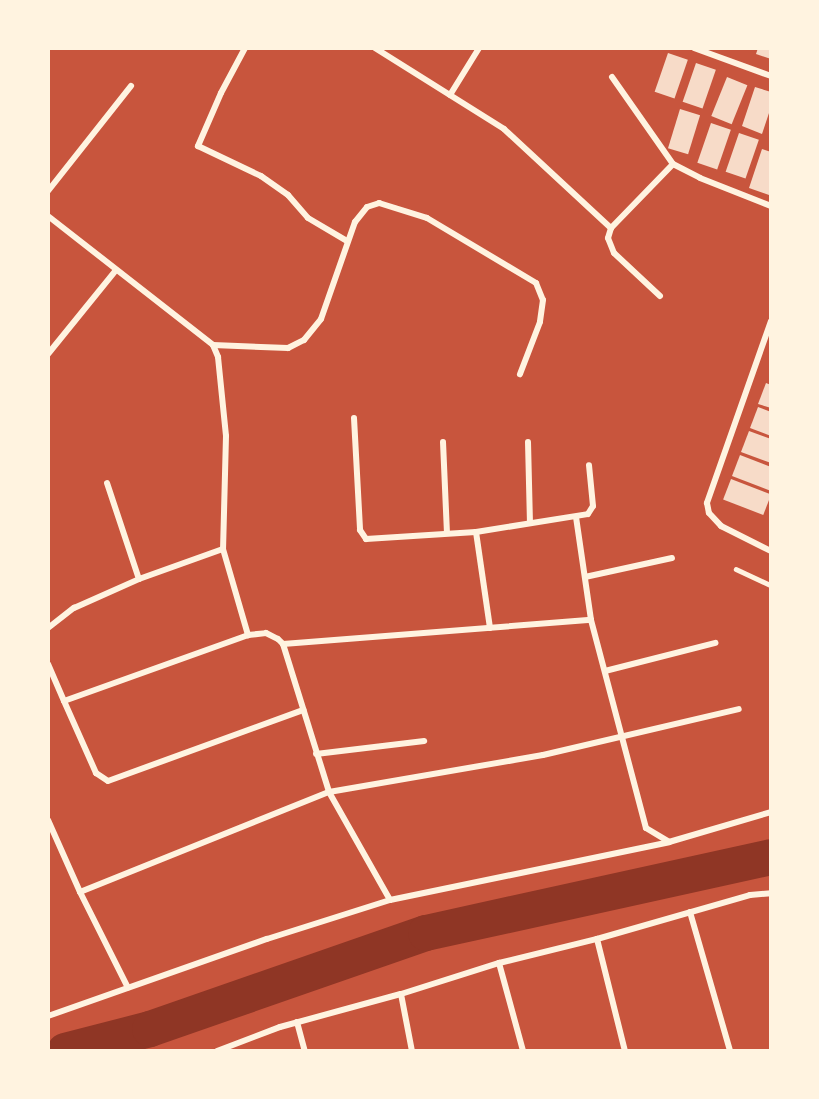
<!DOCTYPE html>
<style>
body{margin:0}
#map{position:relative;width:819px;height:1099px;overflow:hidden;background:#c8553d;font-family:"Source Serif 4",serif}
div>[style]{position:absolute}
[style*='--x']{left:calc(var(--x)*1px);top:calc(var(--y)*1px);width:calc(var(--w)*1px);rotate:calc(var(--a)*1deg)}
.river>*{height:36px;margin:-18px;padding:0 18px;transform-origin:18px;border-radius:18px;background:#8f3625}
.building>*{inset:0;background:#f7dbc8;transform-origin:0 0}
.service>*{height:4.5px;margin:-2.25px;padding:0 2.25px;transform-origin:2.25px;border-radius:2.25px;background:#fff3e0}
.minor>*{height:6px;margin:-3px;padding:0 3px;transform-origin:3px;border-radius:3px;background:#fff3e0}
span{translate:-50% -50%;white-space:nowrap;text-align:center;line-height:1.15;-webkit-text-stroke:5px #fff3e0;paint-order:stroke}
.frame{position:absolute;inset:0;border:50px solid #fff3e0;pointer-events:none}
</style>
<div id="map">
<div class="river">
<div style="--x:65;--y:1051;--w:88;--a:-14.5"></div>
<div style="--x:150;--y:1029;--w:292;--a:-19.2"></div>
<div style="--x:426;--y:933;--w:353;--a:-12.4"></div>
</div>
<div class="building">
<div style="clip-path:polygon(758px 48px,771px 48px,771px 59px,756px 54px)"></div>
<div style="left:668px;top:53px;width:21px;height:41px;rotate:19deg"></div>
<div style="left:696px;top:63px;width:21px;height:41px;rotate:19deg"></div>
<div style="left:727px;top:77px;width:22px;height:42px;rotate:22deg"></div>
<div style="clip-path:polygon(755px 87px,771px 92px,771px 107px,762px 134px,742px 126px)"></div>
<div style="left:680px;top:109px;width:21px;height:41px;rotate:17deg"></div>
<div style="left:711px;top:123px;width:21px;height:42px;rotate:19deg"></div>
<div style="left:739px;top:133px;width:21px;height:41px;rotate:19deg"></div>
<div style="clip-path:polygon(762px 149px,771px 152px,769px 195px,749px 188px)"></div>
<div style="clip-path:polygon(766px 383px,771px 385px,771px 408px,758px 404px)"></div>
<div style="clip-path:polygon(758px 407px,771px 412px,771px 436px,750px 428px)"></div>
<div style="clip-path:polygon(749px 431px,771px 439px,771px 463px,741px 452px)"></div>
<div style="clip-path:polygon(740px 455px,771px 467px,771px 491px,732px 476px)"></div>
<div style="left:731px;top:479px;width:43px;height:22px;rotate:21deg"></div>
</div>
<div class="service">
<div style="--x:736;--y:569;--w:38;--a:25"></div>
</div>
<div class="minor">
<div style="--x:245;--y:48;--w:51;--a:118.1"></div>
<div style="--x:221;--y:93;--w:58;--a:113.5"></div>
<div style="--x:198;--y:146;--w:70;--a:25.5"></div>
<div style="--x:261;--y:176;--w:33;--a:35"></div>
<div style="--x:288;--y:195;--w:30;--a:49"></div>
<div style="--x:308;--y:218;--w:45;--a:30.5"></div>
<div style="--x:375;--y:48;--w:152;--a:32.1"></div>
<div style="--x:504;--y:129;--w:146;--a:42.8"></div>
<div style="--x:694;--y:48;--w:82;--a:20"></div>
<div style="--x:612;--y:77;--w:106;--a:55"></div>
<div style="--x:673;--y:164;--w:30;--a:27"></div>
<div style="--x:700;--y:178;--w:76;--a:21.5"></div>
<div style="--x:450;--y:95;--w:55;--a:-58.3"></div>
<div style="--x:48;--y:191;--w:134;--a:-51.7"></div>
<div style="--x:48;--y:216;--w:209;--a:38"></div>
<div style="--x:213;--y:345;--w:13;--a:67"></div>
<div style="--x:218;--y:357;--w:79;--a:84.2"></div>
<div style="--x:226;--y:436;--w:113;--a:91.5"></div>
<div style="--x:223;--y:549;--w:90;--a:73.8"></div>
<div style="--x:660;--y:296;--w:63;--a:-136.9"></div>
<div style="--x:614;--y:253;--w:16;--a:-112"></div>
<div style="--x:608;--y:238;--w:10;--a:-73"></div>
<div style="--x:611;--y:228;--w:89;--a:-45.9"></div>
<div style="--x:771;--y:321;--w:193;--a:109.4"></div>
<div style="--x:707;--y:503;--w:10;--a:79"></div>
<div style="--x:709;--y:513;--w:18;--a:47"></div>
<div style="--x:721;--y:526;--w:56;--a:26.6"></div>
<div style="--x:213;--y:345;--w:75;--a:2.3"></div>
<div style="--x:288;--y:348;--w:18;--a:-27"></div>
<div style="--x:304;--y:340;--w:27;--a:-51"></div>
<div style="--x:321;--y:319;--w:103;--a:-70.7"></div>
<div style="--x:355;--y:222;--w:19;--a:-51"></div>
<div style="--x:367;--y:207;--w:13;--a:-18"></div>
<div style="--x:379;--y:203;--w:50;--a:17.4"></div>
<div style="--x:427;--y:218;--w:127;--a:30.8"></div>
<div style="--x:536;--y:283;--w:18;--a:68"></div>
<div style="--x:543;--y:300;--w:22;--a:98"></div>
<div style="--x:540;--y:322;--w:56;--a:111"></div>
<div style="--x:48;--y:354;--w:108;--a:-51"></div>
<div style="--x:354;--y:418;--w:112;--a:86.9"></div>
<div style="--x:360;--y:530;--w:11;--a:56"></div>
<div style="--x:366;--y:539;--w:110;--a:-3.6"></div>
<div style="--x:443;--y:442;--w:91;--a:87.5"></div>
<div style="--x:528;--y:442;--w:81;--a:88.6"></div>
<div style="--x:107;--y:483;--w:101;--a:71.6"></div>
<div style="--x:576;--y:517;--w:104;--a:81.7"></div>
<div style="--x:585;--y:577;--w:89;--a:-12.3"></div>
<div style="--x:48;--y:628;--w:33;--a:-38"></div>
<div style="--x:74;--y:608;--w:71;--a:-24"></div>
<div style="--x:139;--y:579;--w:89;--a:-19.7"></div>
<div style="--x:490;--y:628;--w:97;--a:-98.3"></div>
<div style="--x:476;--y:532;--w:113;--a:-9.1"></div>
<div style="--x:588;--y:514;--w:9;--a:-58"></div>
<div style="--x:593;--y:506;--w:41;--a:-95.6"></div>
<div style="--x:283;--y:644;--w:309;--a:-4.5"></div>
<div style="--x:591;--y:620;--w:215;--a:75.2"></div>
<div style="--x:646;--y:828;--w:27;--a:31"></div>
<div style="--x:48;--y:664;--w:40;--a:66.6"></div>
<div style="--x:64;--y:701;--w:195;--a:-19.7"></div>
<div style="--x:248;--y:635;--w:18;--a:-6"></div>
<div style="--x:266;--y:633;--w:13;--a:27"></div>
<div style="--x:278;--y:639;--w:7;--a:45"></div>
<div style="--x:283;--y:644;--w:155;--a:72.7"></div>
<div style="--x:329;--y:792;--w:124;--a:60.5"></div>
<div style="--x:605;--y:671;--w:114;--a:-14.3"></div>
<div style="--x:64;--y:701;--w:79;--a:66"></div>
<div style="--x:96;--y:773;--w:14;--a:34"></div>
<div style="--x:108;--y:781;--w:208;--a:-20"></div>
<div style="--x:316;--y:754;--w:109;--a:-6.9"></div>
<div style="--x:48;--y:820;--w:79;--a:66"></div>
<div style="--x:80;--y:892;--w:107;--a:63.4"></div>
<div style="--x:80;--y:892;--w:268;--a:-21.9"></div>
<div style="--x:329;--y:792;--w:217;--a:-9.8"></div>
<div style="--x:543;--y:755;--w:201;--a:-13.2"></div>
<div style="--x:690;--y:912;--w:145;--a:73.9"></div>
<div style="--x:597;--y:939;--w:115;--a:76"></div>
<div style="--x:499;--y:963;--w:91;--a:74.7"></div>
<div style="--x:401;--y:994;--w:58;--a:79.1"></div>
<div style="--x:48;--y:1016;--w:232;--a:-19.4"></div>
<div style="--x:267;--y:939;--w:129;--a:-17.6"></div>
<div style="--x:390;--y:900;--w:285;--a:-11.7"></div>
<div style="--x:669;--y:842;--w:106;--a:-16.4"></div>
<div style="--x:297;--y:1022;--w:30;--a:75"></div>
<div style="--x:217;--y:1051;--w:67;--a:-20.9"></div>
<div style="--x:280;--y:1027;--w:125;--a:-15.3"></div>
<div style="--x:401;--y:994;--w:103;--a:-17.6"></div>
<div style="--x:499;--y:963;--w:101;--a:-13.8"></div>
<div style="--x:597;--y:939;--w:159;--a:-16"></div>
<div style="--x:750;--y:895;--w:21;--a:-5"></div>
</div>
<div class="frame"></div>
</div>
